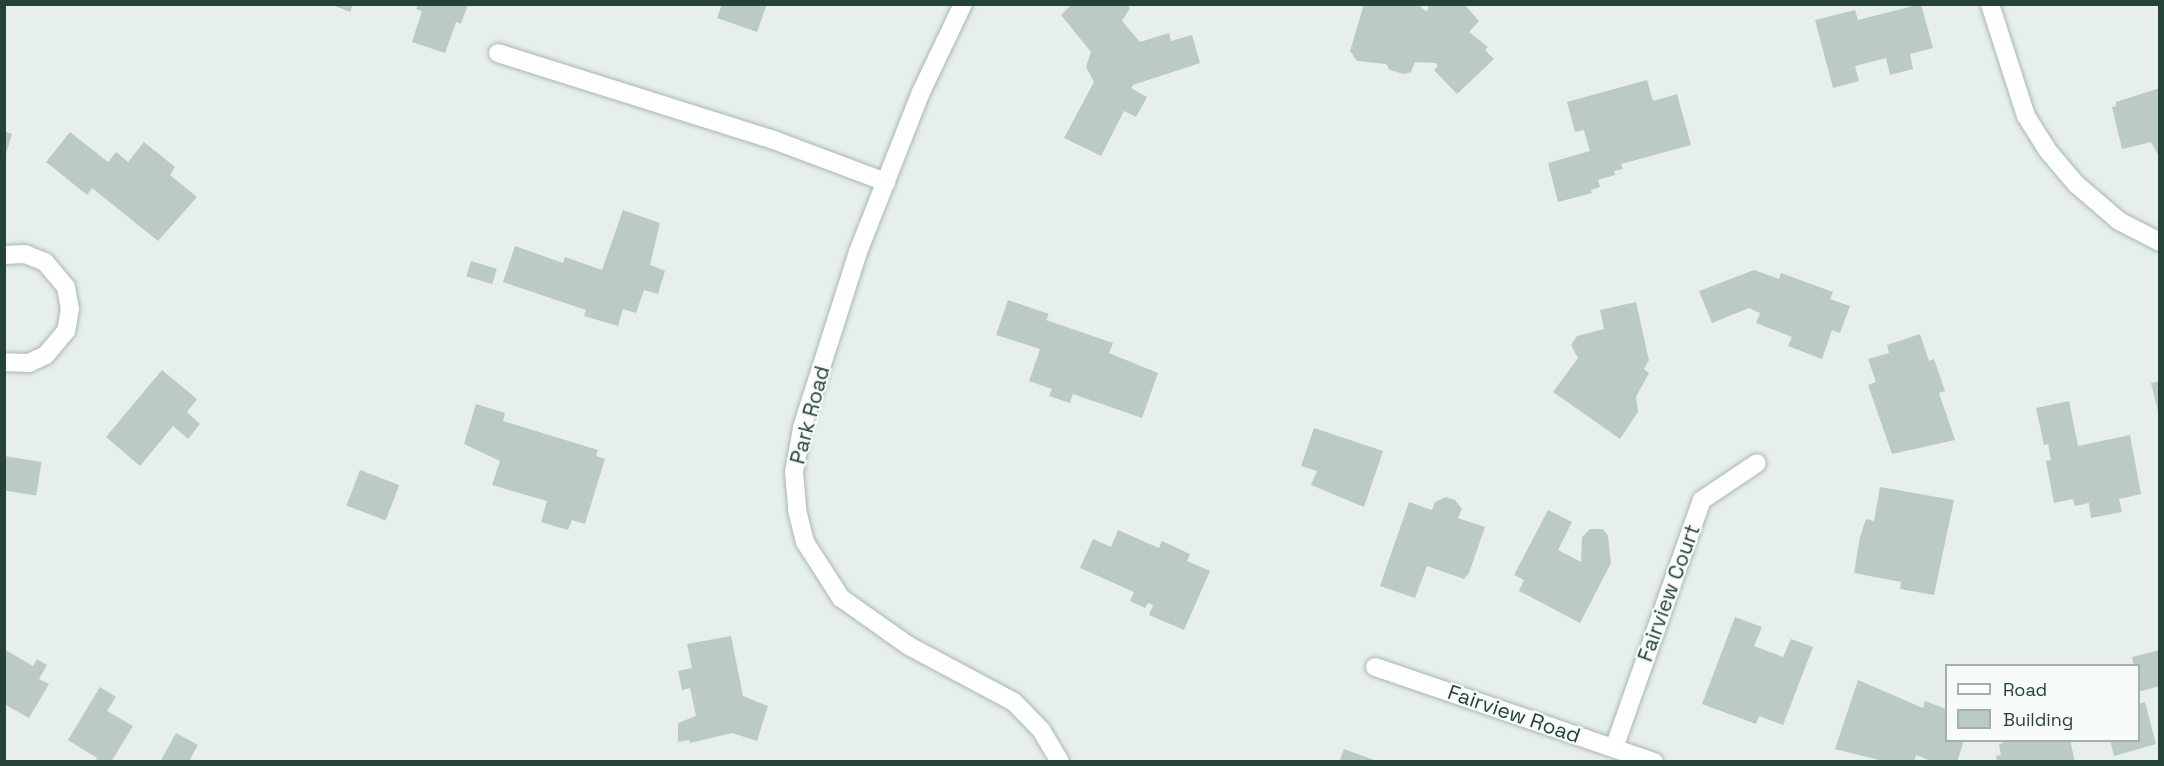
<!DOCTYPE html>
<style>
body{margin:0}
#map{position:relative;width:2164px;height:766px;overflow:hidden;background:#e6efeb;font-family:"Space Grotesk",sans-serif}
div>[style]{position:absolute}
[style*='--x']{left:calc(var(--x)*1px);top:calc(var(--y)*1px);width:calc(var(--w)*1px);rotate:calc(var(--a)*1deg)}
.building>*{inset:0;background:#bbcac4;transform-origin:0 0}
.roads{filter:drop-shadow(0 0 2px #a8b8b2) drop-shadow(0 0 2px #a8b8b2)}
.minor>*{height:18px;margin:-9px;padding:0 9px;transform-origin:9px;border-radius:9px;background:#fff}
span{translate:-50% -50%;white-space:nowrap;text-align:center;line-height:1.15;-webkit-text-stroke:4.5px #f7fbf9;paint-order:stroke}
.street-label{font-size:21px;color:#24423a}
.frame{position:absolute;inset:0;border:6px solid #24423a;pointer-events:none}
.legend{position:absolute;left:1945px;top:664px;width:195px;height:78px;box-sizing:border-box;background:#f7fbf9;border:2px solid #a3b1ad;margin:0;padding:8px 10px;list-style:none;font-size:18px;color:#24423a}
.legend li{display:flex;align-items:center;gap:12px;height:30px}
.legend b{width:30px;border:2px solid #a3b1ad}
</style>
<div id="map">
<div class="building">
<div style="clip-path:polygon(330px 4px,353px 4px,350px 12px)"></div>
<div style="clip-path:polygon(418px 4px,468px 4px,461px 24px,456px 22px,445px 53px,412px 42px,422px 11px,416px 9px)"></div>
<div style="clip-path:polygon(722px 4px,767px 4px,757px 32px,717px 18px)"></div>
<div style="clip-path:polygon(1072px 4px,1126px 4px,1130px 8px,1122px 21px,1140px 42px,1169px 33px,1171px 41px,1192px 35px,1200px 63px,1133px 85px,1131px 88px,1147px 97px,1136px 117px,1124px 111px,1101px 156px,1064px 138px,1094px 82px,1086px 67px,1091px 52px,1061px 15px)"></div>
<div style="clip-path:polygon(1364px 4px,1417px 4px,1427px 12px,1429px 4px,1464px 4px,1479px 21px,1469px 32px,1488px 47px,1485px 50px,1494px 59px,1457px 94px,1434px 70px,1438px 66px,1435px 63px,1415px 62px,1411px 72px,1404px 74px,1390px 70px,1386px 64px,1357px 61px,1350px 51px)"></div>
<div style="clip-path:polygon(1921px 4px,1933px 48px,1910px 54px,1913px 69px,1890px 75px,1886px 58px,1855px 66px,1859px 81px,1833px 88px,1815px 20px,1855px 10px,1858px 20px)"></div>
<div style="clip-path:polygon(1647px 80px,1653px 101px,1677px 94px,1691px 145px,1621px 164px,1623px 169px,1614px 171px,1615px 175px,1598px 180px,1600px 187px,1591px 190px,1592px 193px,1558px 202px,1548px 163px,1590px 151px,1584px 130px,1575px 132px,1567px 102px)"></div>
<div style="clip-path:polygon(2160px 88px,2160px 158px,2151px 142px,2122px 149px,2112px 107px,2116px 106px,2116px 102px)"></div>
<div style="clip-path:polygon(4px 131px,12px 134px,5px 157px,4px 157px)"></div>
<div style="clip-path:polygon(70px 132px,108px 162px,116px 152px,128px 162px,144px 142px,175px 167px,170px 175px,197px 197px,158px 241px,92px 188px,87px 195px,46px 162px)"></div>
<div style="clip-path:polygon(623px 210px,660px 223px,650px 265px,665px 271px,658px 294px,644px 290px,636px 313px,623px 309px,618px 326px,584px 316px,586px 310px,503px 282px,515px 246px,563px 263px,565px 257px,602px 270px)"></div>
<div style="left:471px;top:261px;width:27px;height:16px;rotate:17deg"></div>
<div style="clip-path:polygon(1754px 270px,1779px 279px,1781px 273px,1833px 292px,1830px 299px,1850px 306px,1840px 333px,1832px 330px,1822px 359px,1788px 346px,1792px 337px,1756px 323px,1760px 313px,1749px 308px,1712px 323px,1699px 291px)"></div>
<div style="clip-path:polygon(1008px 300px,1049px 314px,1046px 320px,1113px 343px,1109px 353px,1158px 373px,1142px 418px,1073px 394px,1070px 403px,1049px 396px,1052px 389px,1029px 381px,1040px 349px,996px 335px)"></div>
<div style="clip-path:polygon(1636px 302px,1649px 360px,1644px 369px,1649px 373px,1636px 397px,1638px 412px,1620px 439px,1553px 392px,1578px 358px,1571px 345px,1577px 336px,1604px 329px,1600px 310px)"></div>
<div style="clip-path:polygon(1920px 334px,1929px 361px,1934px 359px,1945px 391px,1939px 393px,1955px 440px,1892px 454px,1868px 385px,1876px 382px,1868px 359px,1889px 353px,1887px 345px)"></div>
<div style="clip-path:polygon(162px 370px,197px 399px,187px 412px,200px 424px,188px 439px,173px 426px,140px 466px,106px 437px)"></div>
<div style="clip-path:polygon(2160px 381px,2160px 415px,2159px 415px,2151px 383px)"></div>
<div style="clip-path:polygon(2069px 401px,2078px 446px,2130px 435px,2141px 494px,2119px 499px,2122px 512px,2091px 518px,2089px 503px,2075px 506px,2073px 499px,2054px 503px,2046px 461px,2051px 460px,2048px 444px,2044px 445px,2036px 408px)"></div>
<div style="clip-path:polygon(476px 404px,505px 413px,503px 421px,598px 450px,596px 456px,605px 459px,585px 524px,572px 520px,568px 530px,541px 522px,547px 501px,492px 485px,500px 461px,464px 444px)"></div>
<div style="clip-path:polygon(1314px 428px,1383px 451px,1364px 507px,1311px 485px,1317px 471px,1301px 466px)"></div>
<div style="left:4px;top:456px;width:38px;height:34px;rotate:9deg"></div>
<div style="left:360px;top:470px;width:42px;height:38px;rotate:21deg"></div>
<div style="clip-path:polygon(1880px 487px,1954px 500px,1934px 595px,1900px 589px,1901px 582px,1854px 573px,1860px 537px,1866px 519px,1874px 521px)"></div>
<div style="clip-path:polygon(1446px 497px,1455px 500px,1462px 509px,1458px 518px,1485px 527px,1469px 573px,1464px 579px,1427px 566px,1415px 598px,1380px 586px,1409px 502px,1432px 510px,1435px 502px)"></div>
<div style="clip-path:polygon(1548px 510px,1572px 522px,1558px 550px,1581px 562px,1582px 537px,1590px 529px,1603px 529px,1608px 536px,1611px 563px,1580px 623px,1519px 591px,1524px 580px,1514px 575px)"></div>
<div style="clip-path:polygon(1118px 530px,1159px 548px,1162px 541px,1190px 554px,1187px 561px,1210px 571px,1184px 630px,1149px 615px,1153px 605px,1148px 603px,1145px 608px,1130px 601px,1134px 592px,1080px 568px,1093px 539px,1111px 547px)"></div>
<div style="clip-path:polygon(1735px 617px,1762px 627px,1754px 646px,1783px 657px,1791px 639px,1813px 647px,1783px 725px,1759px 716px,1756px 724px,1702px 704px)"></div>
<div style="clip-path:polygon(731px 636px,743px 696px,768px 706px,757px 741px,732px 733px,690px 743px,689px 740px,678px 742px,678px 723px,696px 716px,690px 688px,682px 690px,678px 671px,692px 668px,687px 644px)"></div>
<div style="clip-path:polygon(4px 649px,33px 666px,37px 659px,47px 665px,39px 679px,49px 684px,29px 718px,4px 704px)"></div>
<div style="clip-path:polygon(2160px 650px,2160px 686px,2138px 692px,2138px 666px,2134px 666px,2132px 657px)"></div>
<div style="clip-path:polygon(1858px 680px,1923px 708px,1925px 701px,1946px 709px,1946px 740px,1964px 740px,1957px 762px,1934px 762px,1916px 755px,1914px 762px,1887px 762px,1835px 749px)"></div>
<div style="clip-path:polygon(100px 687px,116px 697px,107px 711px,133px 726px,111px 762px,95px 762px,97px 758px,68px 740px)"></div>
<div style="clip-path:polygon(2145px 702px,2156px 744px,2114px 756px,2110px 740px,2138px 740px,2138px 704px)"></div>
<div style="clip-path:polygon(176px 733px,198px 745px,190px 759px,195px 762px,160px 762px)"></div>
<div style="clip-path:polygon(2007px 740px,2070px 740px,2075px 762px,1997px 762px,1996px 756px,2001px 755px,1999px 745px)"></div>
<div style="clip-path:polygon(1344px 749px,1377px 761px,1377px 762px,1339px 762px)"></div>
</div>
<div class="roads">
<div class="minor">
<div style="--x:963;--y:4;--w:98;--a:115.5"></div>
<div style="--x:921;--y:92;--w:172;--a:111.5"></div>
<div style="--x:858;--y:252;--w:185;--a:107.7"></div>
<div style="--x:802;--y:428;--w:45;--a:100.3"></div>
<div style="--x:794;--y:472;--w:38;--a:85"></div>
<div style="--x:797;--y:510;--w:33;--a:76"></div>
<div style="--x:805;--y:542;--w:67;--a:57.3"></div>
<div style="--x:841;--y:598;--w:83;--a:35.2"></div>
<div style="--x:909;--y:646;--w:119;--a:28.1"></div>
<div style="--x:1014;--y:702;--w:39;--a:46"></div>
<div style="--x:1041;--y:730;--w:37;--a:59"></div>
<div style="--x:1990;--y:4;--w:118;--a:72.2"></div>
<div style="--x:2026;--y:116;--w:41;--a:57.8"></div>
<div style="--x:2048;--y:151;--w:43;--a:49.7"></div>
<div style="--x:2076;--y:184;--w:57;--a:40.7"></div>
<div style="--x:2119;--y:221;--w:46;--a:27.1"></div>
<div style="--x:498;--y:53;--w:289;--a:17.5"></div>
<div style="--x:774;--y:140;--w:120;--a:20.6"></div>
<div style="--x:4;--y:255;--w:21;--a:-3"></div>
<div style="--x:25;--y:254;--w:22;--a:22"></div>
<div style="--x:45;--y:262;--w:33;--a:50"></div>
<div style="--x:66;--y:287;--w:22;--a:80"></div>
<div style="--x:70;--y:309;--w:22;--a:100"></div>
<div style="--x:66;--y:331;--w:31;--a:130"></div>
<div style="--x:46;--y:355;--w:19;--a:155"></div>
<div style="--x:29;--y:363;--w:25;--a:-178"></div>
<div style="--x:1375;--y:667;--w:295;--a:18.8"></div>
<div style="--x:1614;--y:748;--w:263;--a:-70.5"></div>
<div style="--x:1702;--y:500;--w:66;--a:-33.9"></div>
</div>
</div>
<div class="street-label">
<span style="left:810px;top:415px;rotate:-75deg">Park Road</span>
<span style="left:1669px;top:593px;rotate:-70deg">Fairview Court</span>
<span style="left:1514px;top:714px;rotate:19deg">Fairview Road</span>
</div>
<div class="frame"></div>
<ul class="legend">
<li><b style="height:8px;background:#fff"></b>Road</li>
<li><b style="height:16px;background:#bbcac4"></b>Building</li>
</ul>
</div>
